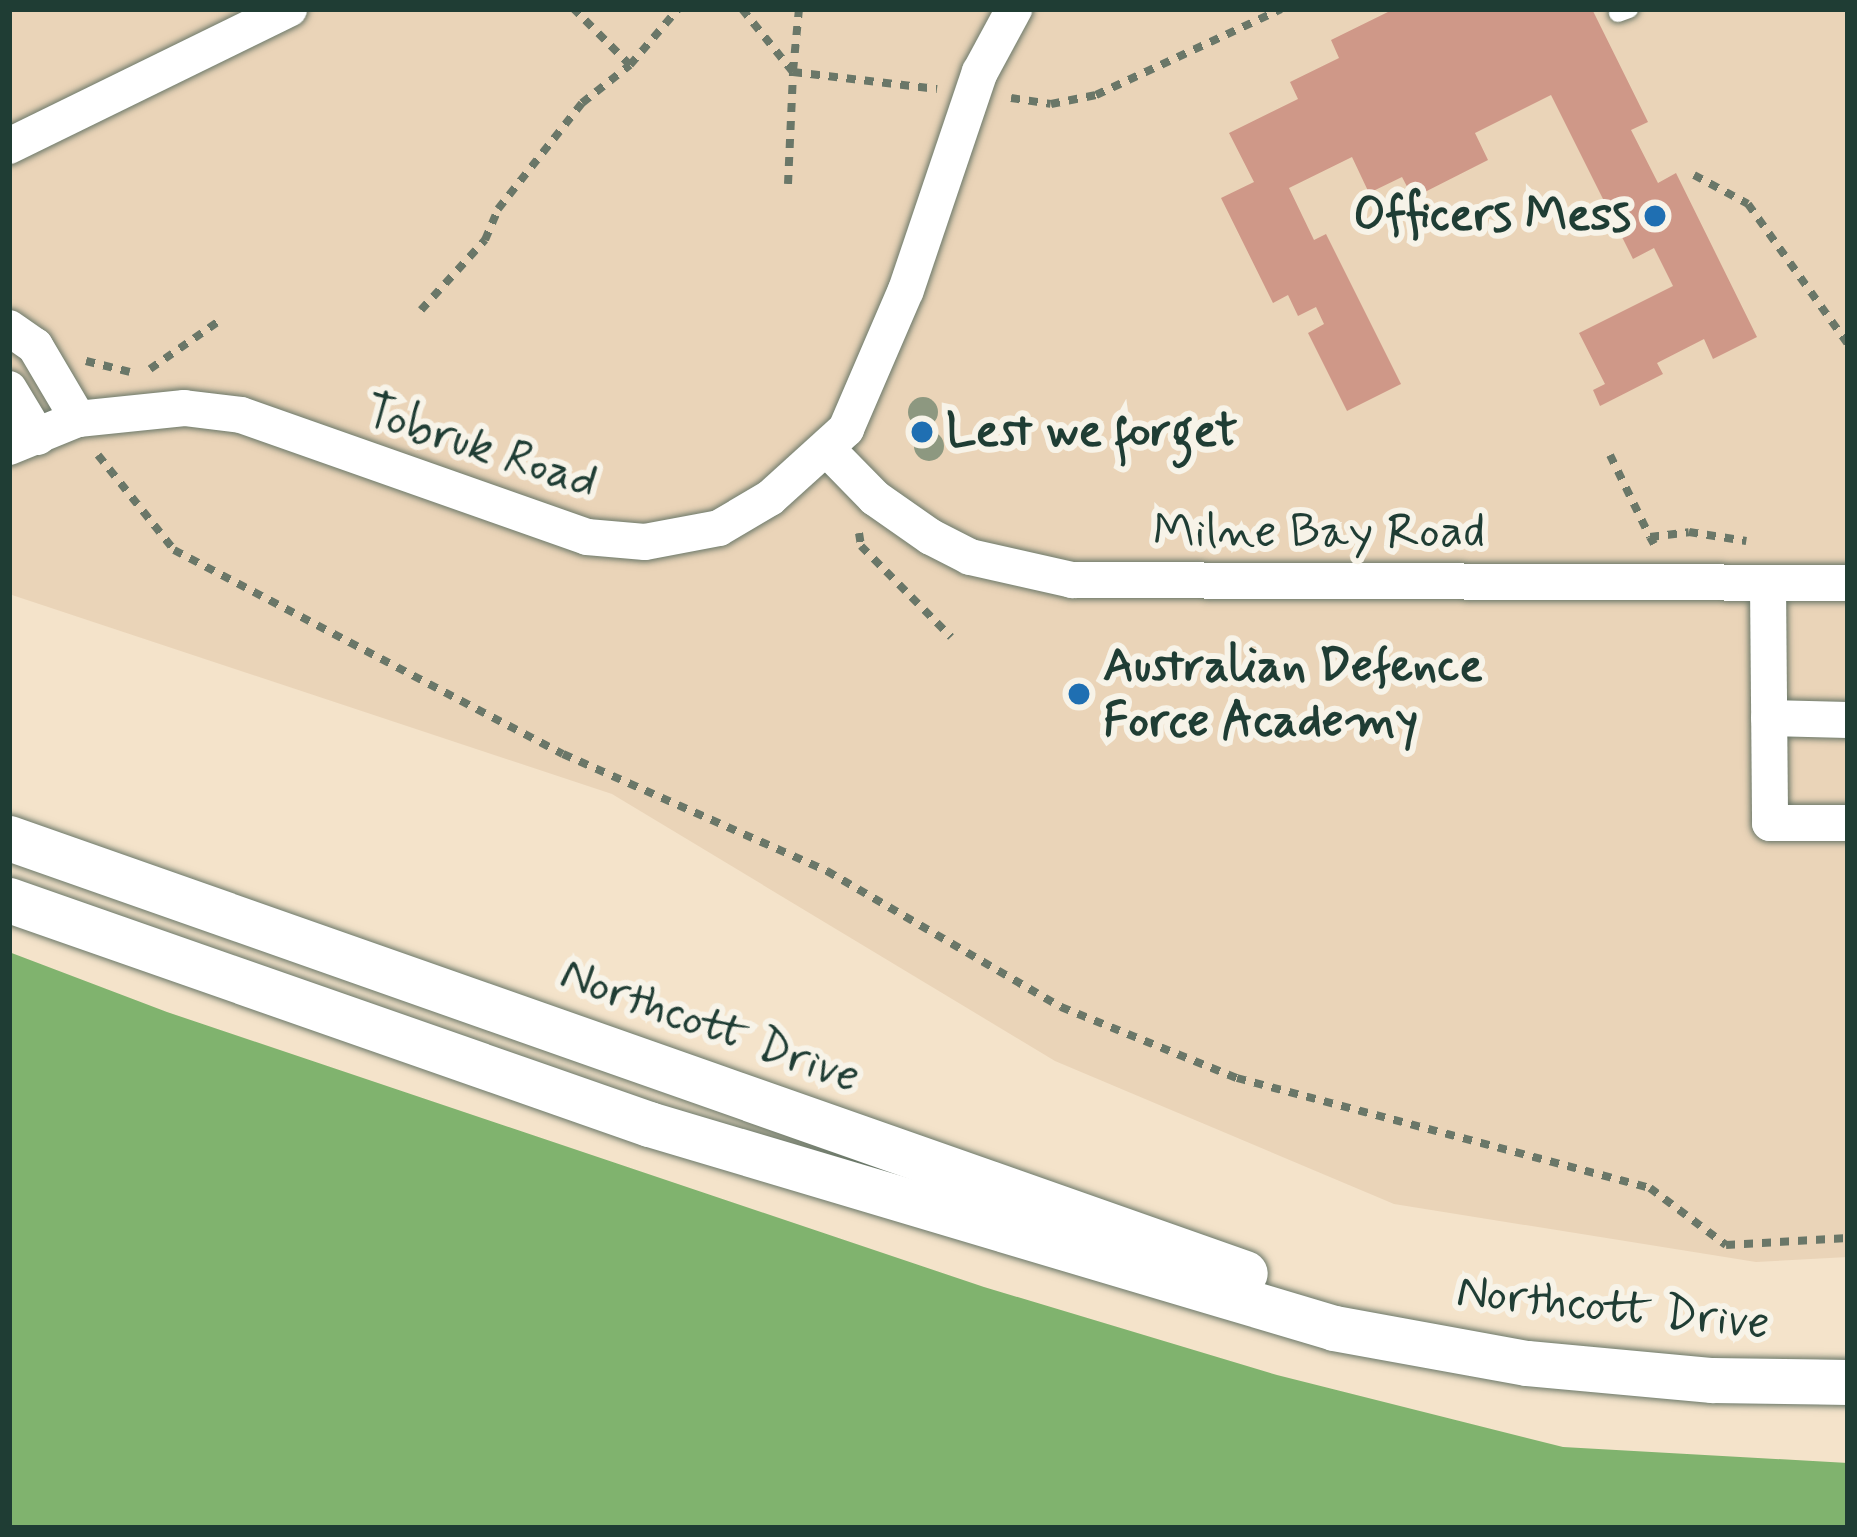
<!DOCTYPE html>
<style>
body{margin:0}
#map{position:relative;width:1857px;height:1537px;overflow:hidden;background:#f4e3ca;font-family:Mynerve,sans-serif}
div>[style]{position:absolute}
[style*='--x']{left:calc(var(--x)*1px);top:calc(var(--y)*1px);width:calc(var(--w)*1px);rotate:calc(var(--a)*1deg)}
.built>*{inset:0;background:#ead4b8}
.forest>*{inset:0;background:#80b36e}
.building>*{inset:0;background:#cf9888}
.path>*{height:8px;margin-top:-4px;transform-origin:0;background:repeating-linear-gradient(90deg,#6a7768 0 9px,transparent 0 18px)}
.roads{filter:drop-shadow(0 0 3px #6a7768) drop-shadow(0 0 3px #6a7768)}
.service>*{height:18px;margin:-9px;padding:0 9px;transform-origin:9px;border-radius:9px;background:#fff}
.minor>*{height:36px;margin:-18px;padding:0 18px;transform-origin:18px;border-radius:18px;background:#fff}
.tertiary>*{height:45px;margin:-22.5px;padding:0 22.5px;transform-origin:22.5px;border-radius:22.5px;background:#fff}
.trees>*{width:30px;height:30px;margin:-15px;border-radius:50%;background:#8d9880}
.dots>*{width:33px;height:33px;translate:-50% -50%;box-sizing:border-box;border:6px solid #f7f3e8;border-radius:50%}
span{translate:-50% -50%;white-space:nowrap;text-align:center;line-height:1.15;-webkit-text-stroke:12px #f7f3e8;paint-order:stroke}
.poi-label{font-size:48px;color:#1f3d34;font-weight:700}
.right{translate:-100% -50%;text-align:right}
.left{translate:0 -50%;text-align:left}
.street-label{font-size:48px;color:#1f3d34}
.frame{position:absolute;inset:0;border:12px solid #1f3d34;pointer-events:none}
</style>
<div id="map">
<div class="built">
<div style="clip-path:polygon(9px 9px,1848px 9px,1848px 1257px,1756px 1262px,1394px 1204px,1055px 1061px,612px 794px,9px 594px)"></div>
</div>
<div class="forest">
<div style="clip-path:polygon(9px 952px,167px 1012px,984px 1287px,1277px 1375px,1563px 1447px,1848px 1463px,1848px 1528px,9px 1528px)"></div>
</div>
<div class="building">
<div style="clip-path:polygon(1394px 9px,1592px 9px,1648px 122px,1631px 130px,1658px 183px,1676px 173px,1757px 337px,1713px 359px,1704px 339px,1657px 363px,1663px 374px,1600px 406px,1593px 390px,1605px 384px,1579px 333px,1673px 286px,1654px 248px,1633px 259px,1551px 95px,1475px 133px,1488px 160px,1413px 198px,1402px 177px,1369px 193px,1352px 157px,1289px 188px,1314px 240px,1326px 234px,1401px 384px,1347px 411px,1308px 333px,1324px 324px,1316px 307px,1298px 316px,1288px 295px,1273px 303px,1221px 198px,1254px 182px,1229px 133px,1298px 99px,1290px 82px,1339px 58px,1331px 40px)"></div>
</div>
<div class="path">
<div style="--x:742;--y:9;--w:81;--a:51"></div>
<div style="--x:630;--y:65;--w:74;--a:-49.4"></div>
<div style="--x:793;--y:71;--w:62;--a:-84.5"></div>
<div style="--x:1011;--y:98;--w:40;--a:8.5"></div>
<div style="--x:1051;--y:104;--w:46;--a:-11.3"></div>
<div style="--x:1096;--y:95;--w:204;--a:-24.9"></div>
<div style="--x:1694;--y:175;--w:61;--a:28.2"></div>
<div style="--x:1748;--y:204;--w:172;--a:54.5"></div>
<div style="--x:788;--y:184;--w:112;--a:-87.4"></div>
<div style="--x:793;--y:72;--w:145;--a:6.7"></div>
<div style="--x:421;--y:310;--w:95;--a:-47.6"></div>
<div style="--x:485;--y:240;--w:34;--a:-67"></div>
<div style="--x:498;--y:209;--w:135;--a:-51.6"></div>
<div style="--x:582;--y:103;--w:61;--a:-38.4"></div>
<div style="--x:630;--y:65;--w:79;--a:-135"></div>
<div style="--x:86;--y:361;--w:45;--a:14"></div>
<div style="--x:150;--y:369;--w:88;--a:-34.8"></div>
<div style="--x:98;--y:455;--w:122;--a:51.3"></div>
<div style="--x:174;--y:550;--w:439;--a:27.7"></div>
<div style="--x:563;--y:754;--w:289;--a:23.9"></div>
<div style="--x:827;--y:871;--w:271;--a:30.2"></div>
<div style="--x:1061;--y:1007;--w:190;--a:22"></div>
<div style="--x:1237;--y:1078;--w:427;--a:14.9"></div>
<div style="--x:1650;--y:1188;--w:95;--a:36.9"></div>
<div style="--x:1726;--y:1245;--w:122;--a:-3.3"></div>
<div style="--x:1610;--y:455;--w:91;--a:64"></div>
<div style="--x:859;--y:533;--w:13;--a:81"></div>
<div style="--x:861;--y:546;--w:128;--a:45.3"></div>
<div style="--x:1654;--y:544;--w:8;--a:-120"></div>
<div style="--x:1650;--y:537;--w:39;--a:-7"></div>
<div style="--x:1689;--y:532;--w:58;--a:9"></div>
</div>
<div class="roads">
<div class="service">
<div style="--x:1618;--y:13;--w:12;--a:-20"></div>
</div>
<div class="minor">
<div style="--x:9;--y:146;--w:312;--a:-26.1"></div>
<div style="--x:9;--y:328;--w:32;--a:35"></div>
<div style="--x:35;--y:346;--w:85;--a:59.5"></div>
<div style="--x:9;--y:389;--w:56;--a:58.9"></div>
<div style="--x:9;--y:447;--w:74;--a:-22.1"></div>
<div style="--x:78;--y:419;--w:107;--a:-5.9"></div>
<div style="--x:184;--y:408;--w:57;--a:7"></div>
<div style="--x:241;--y:415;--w:367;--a:19.4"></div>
<div style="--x:587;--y:537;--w:58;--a:4.9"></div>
<div style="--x:645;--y:542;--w:75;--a:-10.7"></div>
<div style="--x:719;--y:528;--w:59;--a:-30.5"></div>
<div style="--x:770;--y:498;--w:103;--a:-42.2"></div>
<div style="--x:846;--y:429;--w:151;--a:-66.7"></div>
<div style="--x:906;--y:290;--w:230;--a:-71.3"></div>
<div style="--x:980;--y:72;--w:72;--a:-61.6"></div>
<div style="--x:828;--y:450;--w:67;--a:45.6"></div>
<div style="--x:875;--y:498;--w:68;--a:34.9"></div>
<div style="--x:931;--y:537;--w:44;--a:27.1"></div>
<div style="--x:970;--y:557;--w:105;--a:12.7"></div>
<div style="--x:1072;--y:580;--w:776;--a:0.22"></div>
<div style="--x:1768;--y:584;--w:239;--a:89.5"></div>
<div style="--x:1770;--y:823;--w:78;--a:0"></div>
<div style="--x:1769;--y:718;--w:79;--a:1.5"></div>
</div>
<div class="tertiary">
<div style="--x:9;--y:838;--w:1310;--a:19.39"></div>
<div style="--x:9;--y:900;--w:678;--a:19.29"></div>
<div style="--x:649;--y:1124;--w:715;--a:16.58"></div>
<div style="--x:1334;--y:1328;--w:196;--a:10.3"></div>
<div style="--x:1527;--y:1363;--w:186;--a:5.3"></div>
<div style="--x:1712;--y:1380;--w:136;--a:0.8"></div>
</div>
</div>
<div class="trees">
<div style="left:923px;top:412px"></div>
<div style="left:929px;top:446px"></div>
</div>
<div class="dots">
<div style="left:1655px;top:216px;background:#1f6fb2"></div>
<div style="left:922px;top:432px;background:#1f6fb2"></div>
<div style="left:1079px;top:694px;background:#1f6fb2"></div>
</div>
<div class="poi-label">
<span class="right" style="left:1631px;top:216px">Officers Mess</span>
<span class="left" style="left:946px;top:432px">Lest we forget</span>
<span class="left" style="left:1103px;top:694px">Australian Defence<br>Force Academy</span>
</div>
<div class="street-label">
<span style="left:481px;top:447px;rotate:18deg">Tobruk Road</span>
<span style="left:1319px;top:533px">Milne Bay Road</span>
<span style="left:710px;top:1026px;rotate:20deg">Northcott Drive</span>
<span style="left:1613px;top:1308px;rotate:6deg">Northcott Drive</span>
</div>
<div class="frame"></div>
</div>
